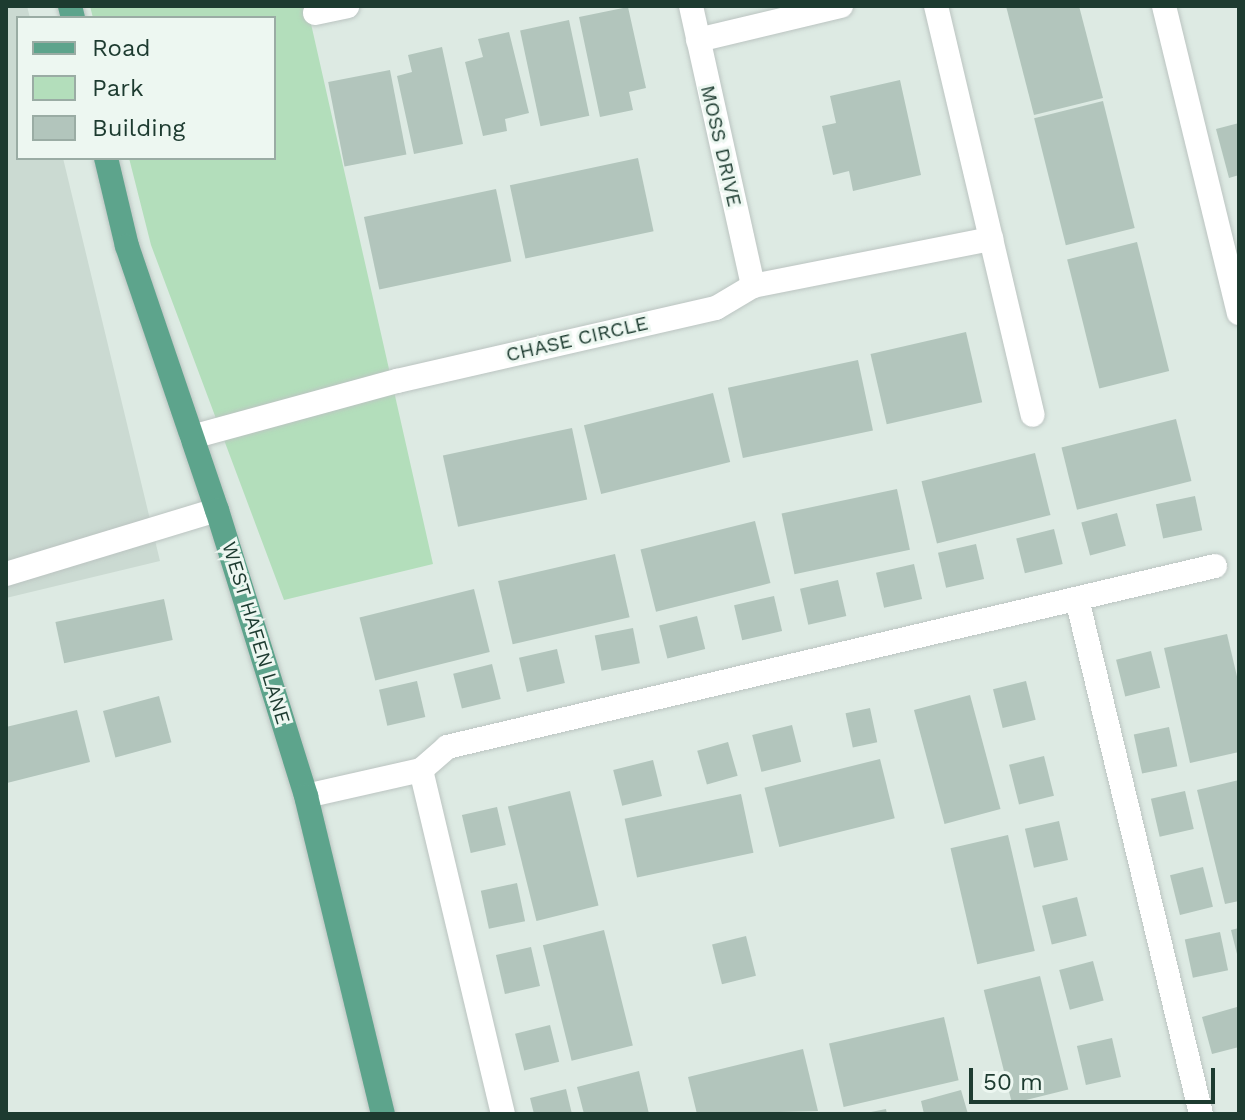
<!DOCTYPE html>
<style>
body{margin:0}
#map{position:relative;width:1245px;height:1120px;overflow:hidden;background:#ddeae3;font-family:"Work Sans",sans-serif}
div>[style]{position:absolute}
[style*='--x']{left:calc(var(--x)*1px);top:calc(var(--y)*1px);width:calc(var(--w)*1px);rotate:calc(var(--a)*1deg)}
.built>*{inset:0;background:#cbdad2}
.green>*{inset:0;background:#b3debb}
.building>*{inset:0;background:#b2c5bc;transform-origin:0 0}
.roads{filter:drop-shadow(0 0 2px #bbc4c1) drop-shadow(0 0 2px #bbc4c1)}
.minor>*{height:24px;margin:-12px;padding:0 12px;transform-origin:12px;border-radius:12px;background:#fff}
.major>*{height:24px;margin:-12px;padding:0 12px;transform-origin:12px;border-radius:12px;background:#5da48c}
span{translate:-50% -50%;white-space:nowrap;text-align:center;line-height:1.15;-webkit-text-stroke:6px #edf7f1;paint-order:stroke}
.street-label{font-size:20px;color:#1d3b30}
.frame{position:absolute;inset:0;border:8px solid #1d3b30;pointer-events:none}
.legend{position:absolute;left:16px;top:16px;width:260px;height:144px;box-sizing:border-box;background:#edf7f1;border:2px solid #9aaca4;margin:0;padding:10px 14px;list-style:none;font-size:24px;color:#1d3b30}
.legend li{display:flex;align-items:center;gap:16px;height:40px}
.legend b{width:40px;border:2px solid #9aaca4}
.scale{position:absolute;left:969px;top:1068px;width:246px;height:36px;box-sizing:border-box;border:4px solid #1d3b30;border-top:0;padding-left:10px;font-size:24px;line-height:28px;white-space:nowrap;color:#1d3b30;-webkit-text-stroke:6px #edf7f1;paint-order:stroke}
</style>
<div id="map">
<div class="built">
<div style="clip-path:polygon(6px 6px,27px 6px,30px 18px,18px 18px,18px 158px,63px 158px,160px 561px,6px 598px)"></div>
</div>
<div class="green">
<div style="clip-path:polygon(90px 6px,307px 6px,433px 564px,284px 600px,151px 245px,129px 158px,274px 158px,274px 18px,93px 18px)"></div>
</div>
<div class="building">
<div style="clip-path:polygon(1006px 6px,1079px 6px,1103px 98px,1034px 115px)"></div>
<div style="clip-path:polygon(628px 7px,646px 88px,629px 92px,633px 110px,600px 117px,579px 17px)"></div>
<div style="left:569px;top:20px;width:98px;height:50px;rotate:78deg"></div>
<div style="clip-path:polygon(509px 32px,529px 113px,505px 119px,507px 131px,483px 136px,465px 62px,483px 57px,478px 39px)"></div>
<div style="clip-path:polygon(442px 47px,463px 144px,414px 154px,397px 76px,412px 72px,408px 55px)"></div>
<div style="left:390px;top:70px;width:86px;height:63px;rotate:79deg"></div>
<div style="clip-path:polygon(900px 80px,921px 175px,853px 191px,849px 171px,833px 175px,822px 126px,836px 123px,830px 96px)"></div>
<div style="left:1103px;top:101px;width:131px;height:71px;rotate:76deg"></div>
<div style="clip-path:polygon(1239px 123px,1239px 175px,1229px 178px,1216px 129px)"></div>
<div style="left:638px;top:158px;width:75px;height:131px;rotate:78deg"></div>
<div style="left:496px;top:189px;width:74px;height:135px;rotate:78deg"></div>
<div style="left:1137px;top:242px;width:133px;height:72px;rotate:76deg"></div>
<div style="left:966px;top:332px;width:72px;height:98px;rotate:77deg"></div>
<div style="left:858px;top:360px;width:72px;height:133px;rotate:78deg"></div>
<div style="left:713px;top:393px;width:71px;height:133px;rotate:76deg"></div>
<div style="left:1176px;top:419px;width:64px;height:118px;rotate:76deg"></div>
<div style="left:572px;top:428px;width:73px;height:132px;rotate:78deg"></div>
<div style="left:1035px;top:453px;width:64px;height:117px;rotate:76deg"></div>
<div style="left:897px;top:489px;width:62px;height:118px;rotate:78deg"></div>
<div style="left:1195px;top:496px;width:35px;height:40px;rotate:78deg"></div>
<div style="left:1117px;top:513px;width:34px;height:37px;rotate:75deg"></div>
<div style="left:755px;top:521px;width:64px;height:118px;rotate:76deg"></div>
<div style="left:1054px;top:529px;width:36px;height:39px;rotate:76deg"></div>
<div style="left:976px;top:544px;width:36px;height:39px;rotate:77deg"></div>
<div style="left:615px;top:554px;width:65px;height:120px;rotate:77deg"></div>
<div style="left:914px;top:564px;width:36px;height:39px;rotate:77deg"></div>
<div style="left:838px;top:580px;width:37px;height:39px;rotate:77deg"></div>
<div style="left:474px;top:589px;width:65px;height:118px;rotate:76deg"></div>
<div style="left:774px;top:596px;width:36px;height:41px;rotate:77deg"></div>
<div style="left:164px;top:599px;width:42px;height:111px;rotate:78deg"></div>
<div style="left:697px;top:616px;width:34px;height:39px;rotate:76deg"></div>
<div style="left:633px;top:628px;width:36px;height:39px;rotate:79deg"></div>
<div style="clip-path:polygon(1227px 634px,1239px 685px,1239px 752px,1190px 763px,1164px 648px)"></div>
<div style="left:557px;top:649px;width:35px;height:39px;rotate:77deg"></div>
<div style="left:1151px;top:651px;width:38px;height:36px;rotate:76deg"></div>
<div style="left:492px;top:664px;width:36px;height:40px;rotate:76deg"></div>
<div style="left:417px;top:681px;width:37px;height:39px;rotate:77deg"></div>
<div style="left:1026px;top:681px;width:40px;height:34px;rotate:76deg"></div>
<div style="left:970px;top:695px;width:118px;height:58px;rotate:75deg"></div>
<div style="left:159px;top:696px;width:48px;height:58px;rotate:75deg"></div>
<div style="left:870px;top:708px;width:35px;height:25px;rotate:78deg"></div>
<div style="clip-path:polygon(77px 710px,90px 762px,7px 783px,6px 727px)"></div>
<div style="left:792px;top:725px;width:38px;height:41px;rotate:76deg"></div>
<div style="left:1169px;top:727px;width:40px;height:36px;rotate:78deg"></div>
<div style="left:728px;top:742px;width:35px;height:32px;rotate:74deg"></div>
<div style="left:1044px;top:756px;width:41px;height:36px;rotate:76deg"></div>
<div style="left:880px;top:759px;width:61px;height:119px;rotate:76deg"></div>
<div style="left:653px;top:760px;width:37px;height:41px;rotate:76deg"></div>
<div style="clip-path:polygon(1239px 780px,1239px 901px,1225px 904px,1197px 790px)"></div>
<div style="left:570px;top:791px;width:118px;height:64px;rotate:76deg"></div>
<div style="left:1185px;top:791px;width:39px;height:35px;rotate:77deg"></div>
<div style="left:741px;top:794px;width:60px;height:119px;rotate:78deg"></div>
<div style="left:497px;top:807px;width:39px;height:36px;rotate:77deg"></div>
<div style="left:1059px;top:821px;width:40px;height:35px;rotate:77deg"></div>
<div style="left:1008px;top:835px;width:119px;height:59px;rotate:77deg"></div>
<div style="left:1203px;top:867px;width:41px;height:34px;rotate:76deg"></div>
<div style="left:517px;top:883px;width:39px;height:37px;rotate:78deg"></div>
<div style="left:1077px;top:897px;width:40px;height:36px;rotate:76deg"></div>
<div style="clip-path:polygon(1239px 928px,1239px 958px,1238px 958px,1231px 930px)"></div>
<div style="left:604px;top:930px;width:119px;height:63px;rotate:76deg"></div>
<div style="left:1220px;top:932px;width:39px;height:36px;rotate:78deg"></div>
<div style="left:746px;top:936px;width:41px;height:35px;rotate:76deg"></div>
<div style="left:531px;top:947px;width:40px;height:36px;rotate:77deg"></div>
<div style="left:1093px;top:961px;width:41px;height:35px;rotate:75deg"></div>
<div style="left:1040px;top:976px;width:117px;height:58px;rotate:76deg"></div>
<div style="clip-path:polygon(1237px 1007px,1239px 1047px,1212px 1054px,1202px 1017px)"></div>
<div style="left:944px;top:1017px;width:65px;height:118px;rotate:77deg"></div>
<div style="left:550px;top:1025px;width:38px;height:36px;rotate:76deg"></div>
<div style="left:1112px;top:1038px;width:40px;height:36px;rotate:77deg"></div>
<div style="clip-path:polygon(803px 1049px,818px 1111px,697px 1114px,688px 1077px)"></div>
<div style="clip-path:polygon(639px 1071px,649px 1114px,584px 1114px,577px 1087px)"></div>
<div style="clip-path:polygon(566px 1089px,572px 1114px,534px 1114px,530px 1098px)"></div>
<div style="clip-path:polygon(961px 1090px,968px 1114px,924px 1114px,921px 1101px)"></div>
<div style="clip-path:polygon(886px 1109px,887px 1114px,866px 1114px,866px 1113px)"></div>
</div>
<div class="roads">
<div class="minor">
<div style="--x:691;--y:6;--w:287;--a:77.5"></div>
<div style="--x:936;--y:6;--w:420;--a:76.7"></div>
<div style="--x:1164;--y:6;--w:316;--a:76.3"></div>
<div style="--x:315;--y:13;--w:33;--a:-12"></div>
<div style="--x:698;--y:40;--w:147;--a:-13.4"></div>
<div style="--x:192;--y:437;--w:213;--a:-15.3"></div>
<div style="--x:397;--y:381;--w:327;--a:-12.9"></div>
<div style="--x:716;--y:308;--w:43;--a:-30.7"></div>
<div style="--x:753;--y:286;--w:243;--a:-11.2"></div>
<div style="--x:6;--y:574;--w:220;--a:-16.9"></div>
<div style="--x:1077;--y:599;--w:530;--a:76.46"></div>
<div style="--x:421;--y:770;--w:354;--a:76.6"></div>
<div style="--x:306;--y:796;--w:118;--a:-12.7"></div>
<div style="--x:421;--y:770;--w:35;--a:-41"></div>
<div style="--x:447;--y:747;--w:789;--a:-13.26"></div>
</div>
<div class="major">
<div style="--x:70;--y:6;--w:12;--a:76"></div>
<div style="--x:106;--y:158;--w:90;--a:76.6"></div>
<div style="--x:127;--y:246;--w:279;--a:71.2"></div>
<div style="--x:217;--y:510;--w:300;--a:72.7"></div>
<div style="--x:306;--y:796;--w:327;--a:76.4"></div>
</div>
</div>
<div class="street-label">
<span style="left:721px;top:146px;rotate:77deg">MOSS DRIVE</span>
<span style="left:577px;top:339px;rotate:-13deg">CHASE CIRCLE</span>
<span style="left:256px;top:633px;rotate:73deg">WEST HAFEN LANE</span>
</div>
<div class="frame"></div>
<ul class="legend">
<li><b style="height:10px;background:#5da48c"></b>Road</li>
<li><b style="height:22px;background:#b3debb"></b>Park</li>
<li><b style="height:22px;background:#b2c5bc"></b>Building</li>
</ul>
<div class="scale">50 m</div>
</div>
